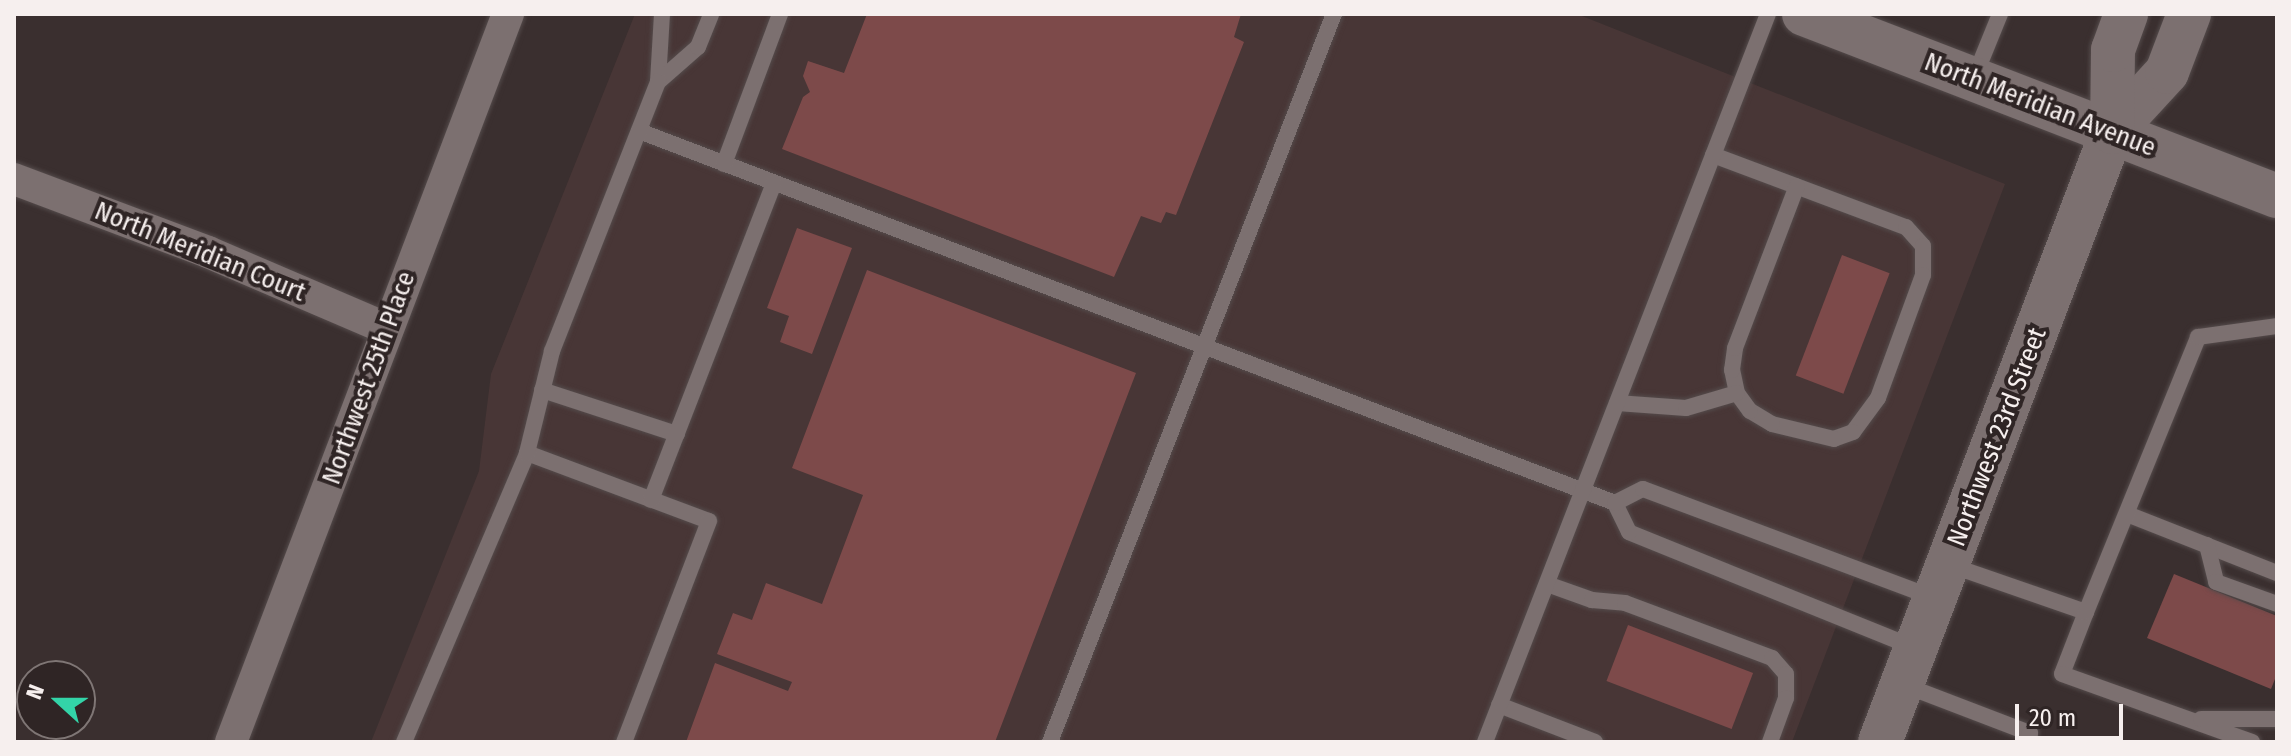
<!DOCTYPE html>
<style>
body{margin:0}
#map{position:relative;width:2291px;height:756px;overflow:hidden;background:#3a2f2f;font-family:"Fira Sans Condensed",sans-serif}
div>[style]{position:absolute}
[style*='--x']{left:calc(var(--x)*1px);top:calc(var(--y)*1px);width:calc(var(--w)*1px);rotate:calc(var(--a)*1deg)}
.built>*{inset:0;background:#483636}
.building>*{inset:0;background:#7d4a4a;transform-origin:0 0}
.roads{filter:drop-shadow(0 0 2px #544b4b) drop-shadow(0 0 2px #544b4b)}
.service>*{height:16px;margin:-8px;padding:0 8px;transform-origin:8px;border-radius:8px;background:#7c7070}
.minor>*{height:32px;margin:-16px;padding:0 16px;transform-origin:16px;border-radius:16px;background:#7c7070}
.secondary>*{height:44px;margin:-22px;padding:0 22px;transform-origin:22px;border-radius:22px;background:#7c7070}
span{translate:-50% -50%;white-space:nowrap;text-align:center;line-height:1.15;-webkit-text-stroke:8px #2f2525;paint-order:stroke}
.street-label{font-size:26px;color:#f6efee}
.frame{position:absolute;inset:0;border:16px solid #f6efee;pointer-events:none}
.north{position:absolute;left:16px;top:660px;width:80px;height:80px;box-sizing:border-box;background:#2f2525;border:2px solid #7f7675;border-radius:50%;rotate:291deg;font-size:22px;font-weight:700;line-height:32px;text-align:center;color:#f6efee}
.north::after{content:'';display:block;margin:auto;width:28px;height:36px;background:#33d4a8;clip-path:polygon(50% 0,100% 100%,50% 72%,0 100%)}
.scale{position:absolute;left:2015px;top:704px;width:108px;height:36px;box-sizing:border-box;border:4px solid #f6efee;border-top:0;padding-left:10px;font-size:24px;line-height:28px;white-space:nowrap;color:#f6efee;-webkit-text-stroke:6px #2f2525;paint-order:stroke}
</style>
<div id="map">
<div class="built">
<div style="clip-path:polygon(635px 14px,1577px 14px,2005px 184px,1792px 742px,371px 742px,479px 471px,491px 374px)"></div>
</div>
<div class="building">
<div style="clip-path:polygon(867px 14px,1241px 14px,1234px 37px,1244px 42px,1176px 215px,1166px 212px,1161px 223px,1141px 216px,1114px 277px,782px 149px,803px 97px,810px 92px,803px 76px,808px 61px,844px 73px)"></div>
<div style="clip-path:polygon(797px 228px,852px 248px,812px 354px,780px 342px,789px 316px,767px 308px)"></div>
<div style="left:1842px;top:255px;width:51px;height:129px;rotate:21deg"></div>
<div style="clip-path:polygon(867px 270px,1136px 373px,995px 742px,686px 742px,715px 663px,788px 691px,792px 682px,717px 654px,733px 613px,752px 620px,766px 583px,822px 604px,863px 495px,792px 468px)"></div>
<div style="clip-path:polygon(2174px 574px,2277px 616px,2277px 674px,2271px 689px,2147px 638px)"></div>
<div style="left:1628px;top:625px;width:134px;height:60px;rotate:21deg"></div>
</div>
<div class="roads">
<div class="service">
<div style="--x:662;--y:14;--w:68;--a:93.4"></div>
<div style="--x:658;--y:82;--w:53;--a:-41.2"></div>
<div style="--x:698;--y:47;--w:35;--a:-68"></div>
<div style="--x:1974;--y:78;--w:69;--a:-67.9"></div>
<div style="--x:639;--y:131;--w:1044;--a:20.86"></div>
<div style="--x:1713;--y:155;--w:206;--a:20.5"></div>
<div style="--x:1906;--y:227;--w:25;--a:48"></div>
<div style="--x:1923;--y:246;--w:29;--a:90"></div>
<div style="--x:1923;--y:275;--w:131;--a:110.1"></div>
<div style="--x:1878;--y:398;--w:42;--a:126.3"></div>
<div style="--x:1853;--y:432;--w:20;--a:160"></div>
<div style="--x:1834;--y:439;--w:64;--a:-166.4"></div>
<div style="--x:1772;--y:424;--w:26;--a:-149"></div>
<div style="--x:1750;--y:411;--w:22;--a:-126"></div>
<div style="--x:1737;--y:393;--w:24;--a:-102"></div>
<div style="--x:1732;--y:370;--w:22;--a:-82"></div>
<div style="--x:1735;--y:348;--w:173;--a:-69.1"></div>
<div style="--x:724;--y:164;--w:160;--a:-69.5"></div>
<div style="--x:542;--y:390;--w:142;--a:18.1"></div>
<div style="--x:1617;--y:403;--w:69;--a:4.1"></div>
<div style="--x:1686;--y:408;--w:53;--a:-16.4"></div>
<div style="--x:527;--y:453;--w:194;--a:20.5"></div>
<div style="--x:709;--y:521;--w:237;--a:111"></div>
<div style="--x:651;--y:500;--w:340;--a:-68.8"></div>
<div style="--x:2127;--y:514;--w:161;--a:21.5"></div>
<div style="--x:2207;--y:545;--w:38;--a:76"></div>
<div style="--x:2216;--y:582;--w:65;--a:19.8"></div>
<div style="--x:1950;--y:565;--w:144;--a:19.1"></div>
<div style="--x:2086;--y:612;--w:66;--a:111.2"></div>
<div style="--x:2062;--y:674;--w:202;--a:19.7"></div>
<div style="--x:1547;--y:584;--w:48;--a:19.6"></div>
<div style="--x:1592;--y:600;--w:33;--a:5"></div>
<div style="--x:1625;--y:603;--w:157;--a:20.5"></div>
<div style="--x:1772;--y:658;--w:21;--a:49"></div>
<div style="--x:1786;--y:674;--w:24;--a:90"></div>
<div style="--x:1786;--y:698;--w:47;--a:110"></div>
<div style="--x:2086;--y:612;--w:297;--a:-67.8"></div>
<div style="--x:2198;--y:337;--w:80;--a:-7.9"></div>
<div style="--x:1913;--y:647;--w:306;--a:-158"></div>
<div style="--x:1629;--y:532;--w:32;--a:-116"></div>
<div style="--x:1615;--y:503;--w:31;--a:-27"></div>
<div style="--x:1643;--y:489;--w:311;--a:20.5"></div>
<div style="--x:1904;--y:685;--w:135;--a:20.9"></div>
<div style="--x:2030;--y:733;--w:9;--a:108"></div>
<div style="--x:1499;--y:705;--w:103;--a:21.1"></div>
<div style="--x:2201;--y:719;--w:76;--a:0"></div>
<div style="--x:404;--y:742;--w:314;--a:-66.9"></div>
<div style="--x:527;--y:453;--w:105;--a:-76.2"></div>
<div style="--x:552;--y:351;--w:289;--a:-68.5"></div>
<div style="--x:1050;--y:742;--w:781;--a:-68.69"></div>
<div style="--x:1485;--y:742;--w:781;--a:-68.76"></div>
</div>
<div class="minor">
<div style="--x:14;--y:179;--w:207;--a:20.6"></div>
<div style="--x:208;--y:252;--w:193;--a:23.2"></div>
<div style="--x:231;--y:742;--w:779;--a:-69.17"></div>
</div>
<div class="secondary">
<div style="--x:1804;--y:14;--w:507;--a:21.05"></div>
<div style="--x:2112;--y:132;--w:81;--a:-47.5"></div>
<div style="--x:2167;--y:72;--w:62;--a:-69.2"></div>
<div style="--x:1880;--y:742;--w:653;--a:-69.18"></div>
<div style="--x:2112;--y:132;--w:82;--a:-89.3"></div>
<div style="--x:2113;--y:50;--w:38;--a:-70"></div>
</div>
</div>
<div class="street-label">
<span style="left:2040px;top:105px;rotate:21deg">North Meridian Avenue</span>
<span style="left:200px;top:252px;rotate:22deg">North Meridian Court</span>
<span style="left:369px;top:378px;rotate:-70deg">Northwest 25th Place</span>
<span style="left:1997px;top:437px;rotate:-69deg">Northwest 23rd Street</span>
</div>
<div class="frame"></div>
<div class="north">N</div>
<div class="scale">20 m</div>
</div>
